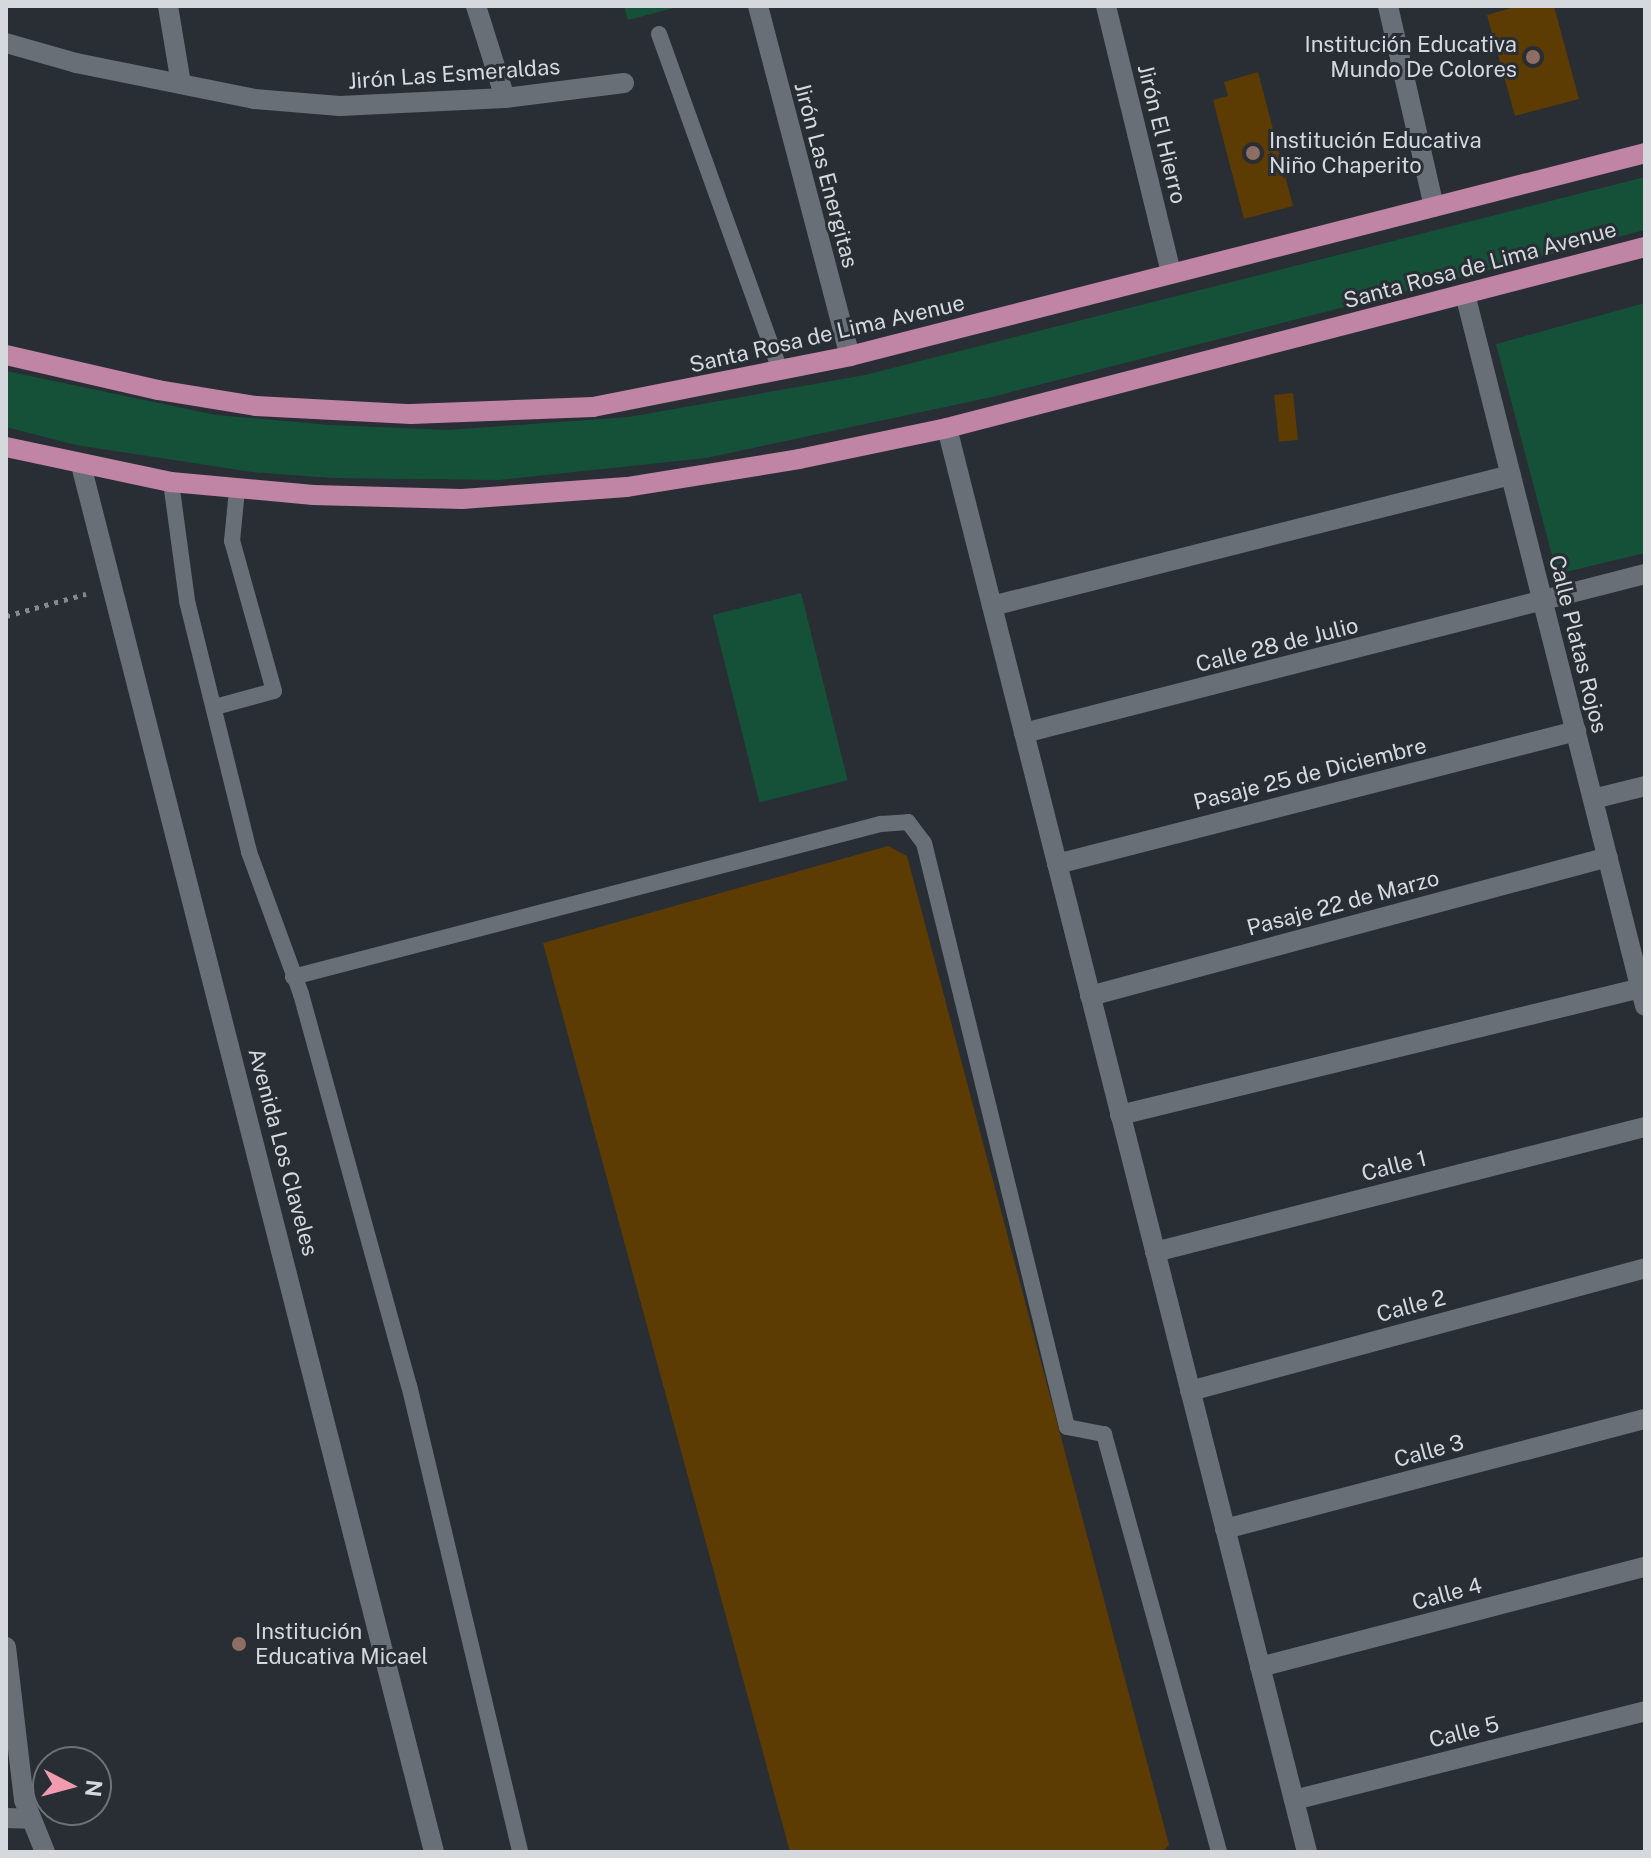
<!DOCTYPE html>
<meta charset="utf-8">
<style>
body{margin:0}
#map{position:relative;width:1651px;height:1858px;overflow:hidden;background:#282e34;font-family:"Public Sans",sans-serif}
div>[style]{position:absolute}
[style*='--x']{left:calc(var(--x)*1px);top:calc(var(--y)*1px);width:calc(var(--w)*1px);rotate:calc(var(--a)*1deg)}
.green>*{inset:0;background:#155138;transform-origin:0 0}
.building>*{inset:0;background:#5c3c02;transform-origin:0 0}
.path>*{height:5px;margin-top:-2.5px;transform-origin:0;background:repeating-linear-gradient(90deg,#84898e 0 4px,transparent 0 10px)}
.lane>*{height:16px;margin:-8px;padding:0 8px;transform-origin:8px;border-radius:8px;background:#686f76}
.street>*{height:20px;margin:-10px;padding:0 10px;transform-origin:10px;border-radius:10px;background:#686f76}
.primary>*{height:20px;margin:-10px;padding:0 10px;transform-origin:10px;border-radius:10px;background:#c084a5}
.dots>*{width:22px;height:22px;translate:-50% -50%;box-sizing:border-box;border:4px solid #282e34;border-radius:50%}
span{translate:-50% -50%;white-space:nowrap;text-align:center;line-height:1.15;-webkit-text-stroke:6px #282e34;paint-order:stroke}
.poi-label{font-size:22px;color:#d5d9dd}
.right{translate:-100% -50%;text-align:right}
.left{translate:0 -50%;text-align:left}
.street-label{font-size:22px;color:#d5d9dd}
.frame{position:absolute;inset:0;border:8px solid #d5d9dd;pointer-events:none}
.north{position:absolute;left:32px;top:1746px;width:80px;height:80px;box-sizing:border-box;background:#282e34;border:2px solid #6d7278;border-radius:50%;rotate:96deg;font-size:22px;font-weight:700;line-height:32px;text-align:center;color:#d5d9dd}
.north::after{content:'';display:block;margin:auto;width:28px;height:36px;background:#f29aae;clip-path:polygon(50% 0,100% 100%,50% 72%,0 100%)}
</style>
<div id="map">
<div class="green">
<div style="clip-path:polygon(624px 6px,682px 6px,628px 20px)"></div>
<div style="clip-path:polygon(1645px 177px,1645px 230px,992px 397px,706px 458px,499px 480px,333px 478px,252px 472px,76px 445px,6px 427px,6px 371px,216px 415px,330px 425px,448px 430px,629px 417px,865px 375px)"></div>
<div style="clip-path:polygon(1645px 303px,1645px 553px,1557px 574px,1496px 344px)"></div>
<div style="left:801px;top:593px;width:193px;height:91px;rotate:76deg"></div>
</div>
<div class="building">
<div style="clip-path:polygon(1518px 6px,1554px 6px,1579px 99px,1515px 116px,1487px 15px)"></div>
<div style="clip-path:polygon(1258px 72px,1293px 206px,1244px 219px,1213px 100px,1228px 96px,1224px 82px)"></div>
<div style="left:1293px;top:393px;width:47px;height:19px;rotate:84deg"></div>
<div style="clip-path:polygon(888px 846px,907px 856px,1169px 1845px,1162px 1852px,790px 1852px,543px 943px)"></div>
</div>
<div class="path">
<div style="--x:6;--y:616;--w:83;--a:-15.4"></div>
</div>
<div class="lane">
<div style="--x:659;--y:34;--w:358;--a:70.2"></div>
<div style="--x:171;--y:482;--w:120;--a:82.3"></div>
<div style="--x:187;--y:601;--w:259;--a:76.1"></div>
<div style="--x:249;--y:852;--w:151;--a:69.9"></div>
<div style="--x:301;--y:994;--w:406;--a:74.6"></div>
<div style="--x:409;--y:1385;--w:480;--a:76.6"></div>
<div style="--x:215;--y:707;--w:61;--a:-15.2"></div>
<div style="--x:274;--y:691;--w:156;--a:-105.6"></div>
<div style="--x:232;--y:541;--w:51;--a:-84.4"></div>
<div style="--x:293;--y:977;--w:608;--a:-14.59"></div>
<div style="--x:881;--y:824;--w:27;--a:-4"></div>
<div style="--x:908;--y:822;--w:26;--a:53"></div>
<div style="--x:924;--y:843;--w:601;--a:76.24"></div>
<div style="--x:1067;--y:1427;--w:38;--a:11"></div>
<div style="--x:1104;--y:1434;--w:434;--a:74.6"></div>
</div>
<div class="street">
<div style="--x:168;--y:6;--w:79;--a:80.5"></div>
<div style="--x:476;--y:6;--w:96;--a:72.5"></div>
<div style="--x:758;--y:6;--w:362;--a:75.3"></div>
<div style="--x:1106;--y:6;--w:275;--a:76.3"></div>
<div style="--x:1388;--y:6;--w:206;--a:77.1"></div>
<div style="--x:6;--y:43;--w:73;--a:15.9"></div>
<div style="--x:76;--y:63;--w:182;--a:11.4"></div>
<div style="--x:254;--y:99;--w:86;--a:4.7"></div>
<div style="--x:340;--y:106;--w:165;--a:-2.8"></div>
<div style="--x:505;--y:98;--w:120;--a:-7.2"></div>
<div style="--x:1465;--y:294;--w:734;--a:75.81"></div>
<div style="--x:947;--y:428;--w:1469;--a:75.81"></div>
<div style="--x:81;--y:465;--w:1431;--a:75.72"></div>
<div style="--x:992;--y:606;--w:535;--a:-14.17"></div>
<div style="--x:1024;--y:733;--w:641;--a:-14.36"></div>
<div style="--x:1593;--y:799;--w:54;--a:-14"></div>
<div style="--x:1057;--y:864;--w:536;--a:-14.37"></div>
<div style="--x:1090;--y:996;--w:536;--a:-15.02"></div>
<div style="--x:1120;--y:1115;--w:540;--a:-13.7"></div>
<div style="--x:1155;--y:1252;--w:506;--a:-14.31"></div>
<div style="--x:1190;--y:1391;--w:471;--a:-15.1"></div>
<div style="--x:1225;--y:1529;--w:434;--a:-14.7"></div>
<div style="--x:6;--y:1647;--w:154;--a:83.3"></div>
<div style="--x:24;--y:1800;--w:56;--a:68"></div>
<div style="--x:1260;--y:1667;--w:398;--a:-14.6"></div>
<div style="--x:1294;--y:1800;--w:362;--a:-14.2"></div>
<div style="--x:6;--y:1818;--w:24;--a:2"></div>
</div>
<div class="primary">
<div style="--x:6;--y:355;--w:156;--a:13"></div>
<div style="--x:158;--y:390;--w:99;--a:9.3"></div>
<div style="--x:256;--y:406;--w:155;--a:3"></div>
<div style="--x:411;--y:414;--w:182;--a:-2.2"></div>
<div style="--x:593;--y:407;--w:262;--a:-11.2"></div>
<div style="--x:850;--y:356;--w:821;--a:-14.32"></div>
<div style="--x:6;--y:447;--w:169;--a:12"></div>
<div style="--x:171;--y:482;--w:143;--a:5.2"></div>
<div style="--x:313;--y:495;--w:149;--a:1.5"></div>
<div style="--x:462;--y:499;--w:165;--a:-4.2"></div>
<div style="--x:627;--y:487;--w:174;--a:-9.2"></div>
<div style="--x:799;--y:459;--w:151;--a:-11.8"></div>
<div style="--x:947;--y:428;--w:721;--a:-14.54"></div>
</div>
<div class="dots">
<div style="left:1533px;top:57px;background:#8d6e63"></div>
<div style="left:1253px;top:153px;background:#8d6e63"></div>
<div style="left:239px;top:1644px;background:#8d6e63"></div>
</div>
<div class="poi-label">
<span class="right" style="left:1517px;top:57px">Institución Educativa<br>Mundo De Colores</span>
<span class="left" style="left:1269px;top:153px">Institución Educativa<br>Niño Chaperito</span>
<span class="left" style="left:255px;top:1644px">Institución<br>Educativa Micael</span>
</div>
<div class="street-label">
<span style="left:454px;top:74px;rotate:-4deg">Jirón Las Esmeraldas</span>
<span style="left:1162px;top:134px;rotate:76deg">Jirón El Hierro</span>
<span style="left:826px;top:175px;rotate:75deg">Jirón Las Energitas</span>
<span style="left:1480px;top:265px;rotate:-15deg">Santa Rosa de Lima Avenue</span>
<span style="left:827px;top:334px;rotate:-13deg">Santa Rosa de Lima Avenue</span>
<span style="left:1578px;top:644px;rotate:76deg">Calle Platas Rojos</span>
<span style="left:1277px;top:645px;rotate:-14deg">Calle 28 de Julio</span>
<span style="left:1310px;top:774px;rotate:-14deg">Pasaje 25 de Diciembre</span>
<span style="left:1343px;top:903px;rotate:-15deg">Pasaje 22 de Marzo</span>
<span style="left:283px;top:1152px;rotate:75deg">Avenida Los Claveles</span>
<span style="left:1394px;top:1166px;rotate:-14deg">Calle 1</span>
<span style="left:1411px;top:1306px;rotate:-15deg">Calle 2</span>
<span style="left:1429px;top:1451px;rotate:-15deg">Calle 3</span>
<span style="left:1447px;top:1594px;rotate:-15deg">Calle 4</span>
<span style="left:1464px;top:1732px;rotate:-14deg">Calle 5</span>
</div>
<div class="frame"></div>
<div class="north">N</div>
</div>
